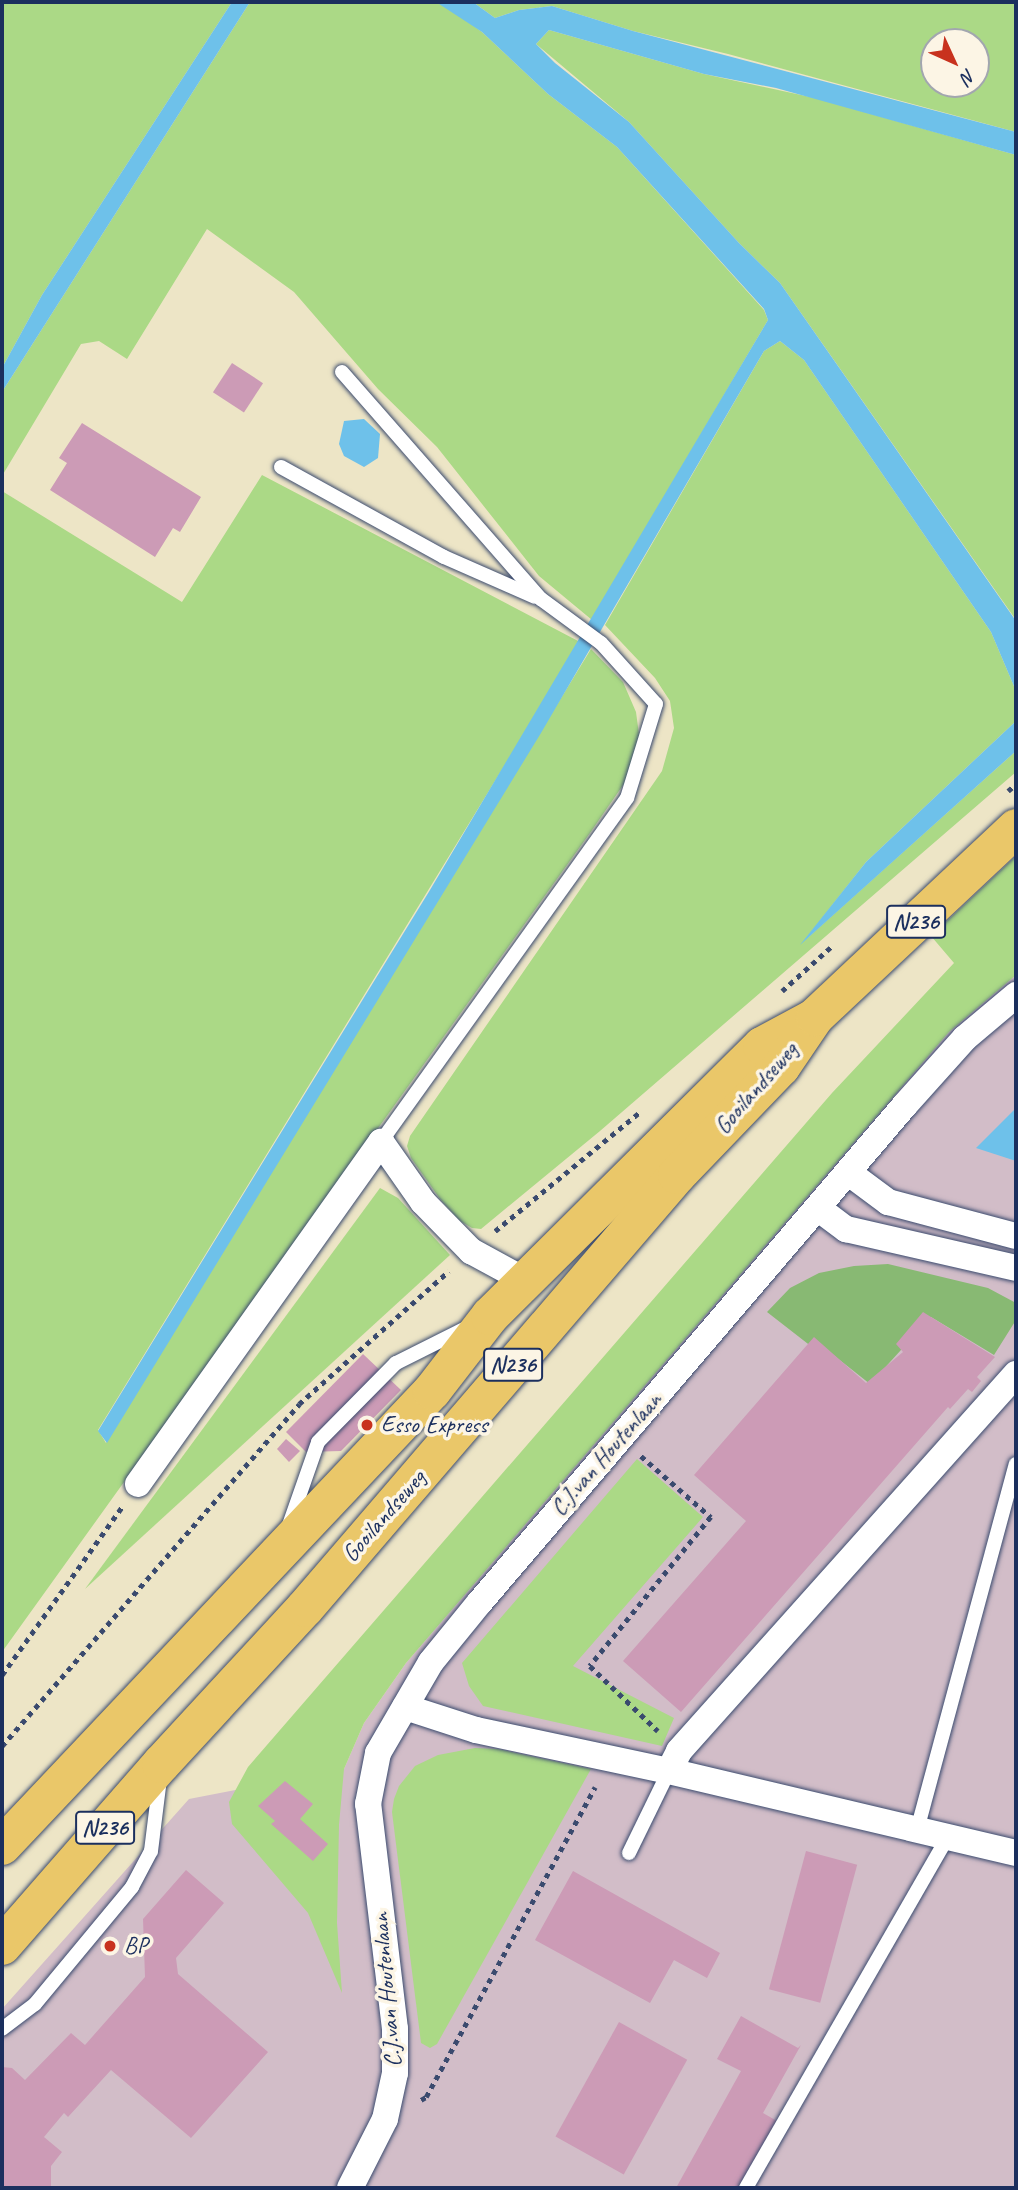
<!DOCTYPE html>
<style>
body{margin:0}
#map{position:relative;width:1018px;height:2190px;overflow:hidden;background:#ede5c6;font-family:Caveat,sans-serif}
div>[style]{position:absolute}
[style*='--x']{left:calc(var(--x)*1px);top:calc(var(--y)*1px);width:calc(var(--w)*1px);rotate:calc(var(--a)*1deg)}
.industrial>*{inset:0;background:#d2bdc8}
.green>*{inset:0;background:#abd986}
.forest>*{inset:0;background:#88b973}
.water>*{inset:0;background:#6ec1ea}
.building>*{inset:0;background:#cc9bb6;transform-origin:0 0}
.path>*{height:4.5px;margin-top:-2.25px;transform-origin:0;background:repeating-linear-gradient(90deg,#3a4a6e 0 5px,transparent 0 10px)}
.roads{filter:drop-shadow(0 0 2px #3a4a6e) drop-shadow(0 0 2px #3a4a6e)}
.lane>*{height:14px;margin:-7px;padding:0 7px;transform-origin:7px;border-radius:7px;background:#fff}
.street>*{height:26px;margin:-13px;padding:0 13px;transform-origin:13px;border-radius:13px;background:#fff}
.primary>*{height:38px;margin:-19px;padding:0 19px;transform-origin:19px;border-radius:19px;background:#eac769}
.dots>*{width:19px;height:19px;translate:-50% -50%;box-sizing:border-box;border:4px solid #fcf5e5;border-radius:50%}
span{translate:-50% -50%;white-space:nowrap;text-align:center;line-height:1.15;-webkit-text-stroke:7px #fcf5e5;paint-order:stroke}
.shield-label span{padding:2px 5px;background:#fcf5e5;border:2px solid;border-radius:5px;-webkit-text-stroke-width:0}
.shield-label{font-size:23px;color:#1b2f5e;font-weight:700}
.street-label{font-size:24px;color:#1b2f5e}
.poi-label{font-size:24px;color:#1b2f5e}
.left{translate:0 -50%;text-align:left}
.frame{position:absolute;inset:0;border:4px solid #1b2f5e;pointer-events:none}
.north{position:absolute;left:920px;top:28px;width:70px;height:70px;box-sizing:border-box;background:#fcf5e5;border:2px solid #a2a6af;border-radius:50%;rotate:135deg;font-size:19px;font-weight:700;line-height:28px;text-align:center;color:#1b2f5e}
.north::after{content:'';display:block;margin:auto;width:24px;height:32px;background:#c8321e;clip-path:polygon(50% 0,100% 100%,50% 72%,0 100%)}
</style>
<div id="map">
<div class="industrial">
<div style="clip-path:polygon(1016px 975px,1016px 2188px,2px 2188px,2px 2009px,189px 1799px,344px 1769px,364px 1723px,406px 1663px,949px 1032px)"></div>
</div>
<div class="green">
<div style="clip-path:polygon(2px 2px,232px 2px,42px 295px,2px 368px)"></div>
<div style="clip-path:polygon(250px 2px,436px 2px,443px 4px,482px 32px,548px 94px,617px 147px,764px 310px,768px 320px,592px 620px,539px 576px,437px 447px,378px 389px,294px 292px,207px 229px,127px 359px,99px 341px,81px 344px,2px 476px,2px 392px)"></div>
<div style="clip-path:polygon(evenodd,473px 2px,1016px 2px,1016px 132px,728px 54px,633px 31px,552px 6px,519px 10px,495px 18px,473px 2px,934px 42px,976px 42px,976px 84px,934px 84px,934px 42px)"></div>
<div style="clip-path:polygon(549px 30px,704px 74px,815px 98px,1016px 155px,1016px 620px,780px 283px,739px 243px,629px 122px,536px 44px)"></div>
<div style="clip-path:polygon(780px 341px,804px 360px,991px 632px,1016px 691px,1016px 721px,866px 862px,804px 941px,1016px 751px,1016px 772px,600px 1131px,481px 1229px,472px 1228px,460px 1221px,440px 1199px,411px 1158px,407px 1146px,410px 1136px,662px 771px,674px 728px,670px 701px,655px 678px,605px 625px,764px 351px)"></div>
<div style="clip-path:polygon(262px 475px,580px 642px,98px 1430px,106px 1443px,591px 649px,623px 682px,636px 712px,640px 742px,630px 775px,590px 833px,2px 1652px,2px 491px,182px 602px)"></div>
<div style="clip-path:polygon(1016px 856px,1016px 975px,949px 1032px,406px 1663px,364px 1723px,344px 1769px,339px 1825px,337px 1923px,342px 1993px,308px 1913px,232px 1824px,229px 1802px,248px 1767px,832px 1093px,954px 963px,931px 936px)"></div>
<div style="clip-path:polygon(380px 1188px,398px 1198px,450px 1255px,85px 1589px)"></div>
<div style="clip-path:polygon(637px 1459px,703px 1517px,573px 1666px,674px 1718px,662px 1746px,483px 1706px,469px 1686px,462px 1663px)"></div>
<div style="clip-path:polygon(475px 1748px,498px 1749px,591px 1769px,437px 2044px,430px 2048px,421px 2043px,392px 1812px,394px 1799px,399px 1786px,415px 1766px,438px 1755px)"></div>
</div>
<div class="forest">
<div style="clip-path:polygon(888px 1264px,988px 1288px,1016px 1303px,1016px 1320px,994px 1355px,931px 1317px,870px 1384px,817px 1342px,812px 1347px,767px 1312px,790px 1288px,819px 1273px,854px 1266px)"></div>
</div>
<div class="water">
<div style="clip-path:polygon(232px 2px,250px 2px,2px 392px,2px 368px,42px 295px)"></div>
<div style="clip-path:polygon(436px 2px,473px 2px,495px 18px,519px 10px,552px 6px,633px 31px,1016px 132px,1016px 155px,776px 88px,704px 74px,549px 30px,536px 44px,555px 63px,629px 122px,739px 243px,780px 283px,1016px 621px,1016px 691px,991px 632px,804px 360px,780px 341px,764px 351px,541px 733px,107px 1443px,98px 1431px,430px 890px,768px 320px,764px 309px,617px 147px,548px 94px,482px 32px)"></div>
<div style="clip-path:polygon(364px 419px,380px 434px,378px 458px,364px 467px,344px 456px,339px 444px,344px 421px)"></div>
<div style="clip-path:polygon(1016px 721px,1016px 751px,800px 945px,866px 862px)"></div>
<div style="clip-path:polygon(1016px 1108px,1016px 1161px,976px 1148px)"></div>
</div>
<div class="building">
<div style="left:232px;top:363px;width:37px;height:35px;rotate:33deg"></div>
<div style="clip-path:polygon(82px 423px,201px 497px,180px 532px,173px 528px,155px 557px,50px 490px,67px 463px,59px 458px)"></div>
<div style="clip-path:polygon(923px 1312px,995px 1357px,977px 1377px,981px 1381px,972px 1392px,968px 1389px,950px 1409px,948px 1407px,681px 1712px,623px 1661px,746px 1521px,694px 1475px,814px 1337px,866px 1383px,903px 1352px,896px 1344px)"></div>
<div style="clip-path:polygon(363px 1354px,401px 1390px,341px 1451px,306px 1452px,286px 1432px)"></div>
<div style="clip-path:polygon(286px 1439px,300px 1451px,289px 1462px,277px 1449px)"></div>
<div style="clip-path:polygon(285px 1781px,313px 1804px,300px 1819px,328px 1844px,313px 1861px,271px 1824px,275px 1821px,258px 1806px)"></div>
<div style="left:806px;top:1851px;width:53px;height:143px;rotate:15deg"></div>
<div style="clip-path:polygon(186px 1870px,224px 1903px,176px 1958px,178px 1974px,268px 2052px,191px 2138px,111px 2070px,68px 2117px,64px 2113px,44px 2137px,62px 2152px,51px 2166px,51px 2188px,2px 2188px,2px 2112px,4px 2109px,2px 2107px,2px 2067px,12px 2068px,25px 2080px,71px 2033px,85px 2045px,145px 1977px,143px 1919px)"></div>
<div style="clip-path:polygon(573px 1871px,720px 1953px,707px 1978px,674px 1960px,650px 2003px,535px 1940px)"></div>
<div style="clip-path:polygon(741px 2016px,798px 2048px,801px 2045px,763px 2113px,777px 2121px,739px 2188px,676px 2188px,741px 2071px,717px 2059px)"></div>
<div style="left:619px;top:2022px;width:78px;height:131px;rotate:29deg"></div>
</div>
<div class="path">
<div style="--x:1008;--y:791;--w:11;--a:-41"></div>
<div style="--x:782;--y:991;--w:69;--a:-42"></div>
<div style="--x:495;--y:1231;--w:188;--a:-39.4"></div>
<div style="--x:641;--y:1456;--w:93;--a:41.1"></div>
<div style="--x:711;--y:1517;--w:192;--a:129.1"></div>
<div style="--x:590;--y:1666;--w:94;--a:43.7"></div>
<div style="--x:2;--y:1675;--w:206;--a:-54.5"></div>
<div style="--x:2;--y:1746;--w:453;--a:-49"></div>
<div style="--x:299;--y:1404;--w:200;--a:-41.6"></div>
<div style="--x:421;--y:2100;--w:6;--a:-31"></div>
<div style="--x:426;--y:2097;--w:353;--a:-61.4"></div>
</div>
<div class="roads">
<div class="lane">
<div style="--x:342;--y:372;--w:302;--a:48.8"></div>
<div style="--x:541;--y:599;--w:74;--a:36.3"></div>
<div style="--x:601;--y:643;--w:82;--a:48"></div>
<div style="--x:656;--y:704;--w:98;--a:107.1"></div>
<div style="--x:627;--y:798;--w:423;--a:125.6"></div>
<div style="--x:281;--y:467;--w:186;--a:28.9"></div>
<div style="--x:444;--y:557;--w:99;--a:23.7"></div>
<div style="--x:289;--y:1525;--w:88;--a:-70.7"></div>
<div style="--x:318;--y:1442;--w:111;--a:-45.4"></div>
<div style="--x:396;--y:1363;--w:78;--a:-26.6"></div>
<div style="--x:917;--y:1830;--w:379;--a:-74.9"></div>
<div style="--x:629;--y:1853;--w:91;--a:-64"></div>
<div style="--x:2;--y:2029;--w:41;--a:-37.1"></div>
<div style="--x:35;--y:2004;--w:152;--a:-50.3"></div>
<div style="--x:132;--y:1887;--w:41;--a:-62.2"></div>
<div style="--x:151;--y:1851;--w:73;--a:-82.9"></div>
<div style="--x:746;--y:2188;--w:405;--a:-60.1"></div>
</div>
<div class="street">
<div style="--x:849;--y:1173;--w:49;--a:36.6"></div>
<div style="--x:888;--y:1202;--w:132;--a:14.9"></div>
<div style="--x:819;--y:1209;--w:34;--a:37"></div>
<div style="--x:846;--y:1229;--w:174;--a:12.9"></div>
<div style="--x:138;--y:1484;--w:420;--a:-54.6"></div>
<div style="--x:381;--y:1142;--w:73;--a:55"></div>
<div style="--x:423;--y:1202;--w:69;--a:45.6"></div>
<div style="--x:471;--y:1251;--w:63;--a:28.6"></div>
<div style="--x:405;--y:1707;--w:75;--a:17.9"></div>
<div style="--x:476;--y:1730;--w:197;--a:12"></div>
<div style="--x:669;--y:1771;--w:357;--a:13.3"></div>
<div style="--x:669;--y:1771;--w:22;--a:-63"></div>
<div style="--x:679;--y:1751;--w:506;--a:-48.21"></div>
<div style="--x:350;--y:2188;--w:77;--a:-63.1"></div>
<div style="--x:385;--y:2119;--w:47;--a:-77.7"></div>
<div style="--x:395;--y:2073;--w:44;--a:-90"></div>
<div style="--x:395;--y:2029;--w:227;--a:-96.8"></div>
<div style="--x:368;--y:1804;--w:52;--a:-78.9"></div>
<div style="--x:378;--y:1753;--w:105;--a:-59.8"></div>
<div style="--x:431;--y:1662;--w:77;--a:-50.8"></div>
<div style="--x:480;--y:1602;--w:653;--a:-49.47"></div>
<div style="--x:904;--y:1106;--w:91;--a:-48.1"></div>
<div style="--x:965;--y:1038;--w:67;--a:-40.1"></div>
</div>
<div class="primary">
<div style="--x:2;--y:1846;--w:626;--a:-46.62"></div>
<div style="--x:432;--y:1391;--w:95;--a:-52.3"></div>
<div style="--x:490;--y:1316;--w:383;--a:-44.8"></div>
<div style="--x:762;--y:1046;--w:55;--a:-28.4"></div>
<div style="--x:2;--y:1946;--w:242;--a:-48.9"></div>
<div style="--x:161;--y:1764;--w:212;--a:-47.3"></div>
<div style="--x:305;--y:1608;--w:571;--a:-49.33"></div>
<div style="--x:677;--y:1175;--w:150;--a:-46.1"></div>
<div style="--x:781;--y:1067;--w:60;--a:-55.8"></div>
<div style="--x:815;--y:1017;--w:276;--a:-43.2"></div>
</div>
</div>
<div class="dots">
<div style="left:367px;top:1425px;background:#c8321e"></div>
<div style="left:110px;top:1946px;background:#c8321e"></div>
</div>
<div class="shield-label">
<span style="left:916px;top:922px">N236</span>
<span style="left:513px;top:1365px">N236</span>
<span style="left:105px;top:1828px">N236</span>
</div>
<div class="street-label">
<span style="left:756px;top:1088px;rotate:-49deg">Gooilandseweg</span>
<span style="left:606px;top:1454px;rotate:-49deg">C.J.van Houtenlaan</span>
<span style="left:384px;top:1516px;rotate:-49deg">Gooilandseweg</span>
<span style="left:387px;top:1990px;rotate:-95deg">C.J.van Houtenlaan</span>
</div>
<div class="poi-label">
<span class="left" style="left:381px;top:1425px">Esso Express</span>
<span class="left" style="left:124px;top:1946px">BP</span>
</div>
<div class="frame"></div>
<div class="north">N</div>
</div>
